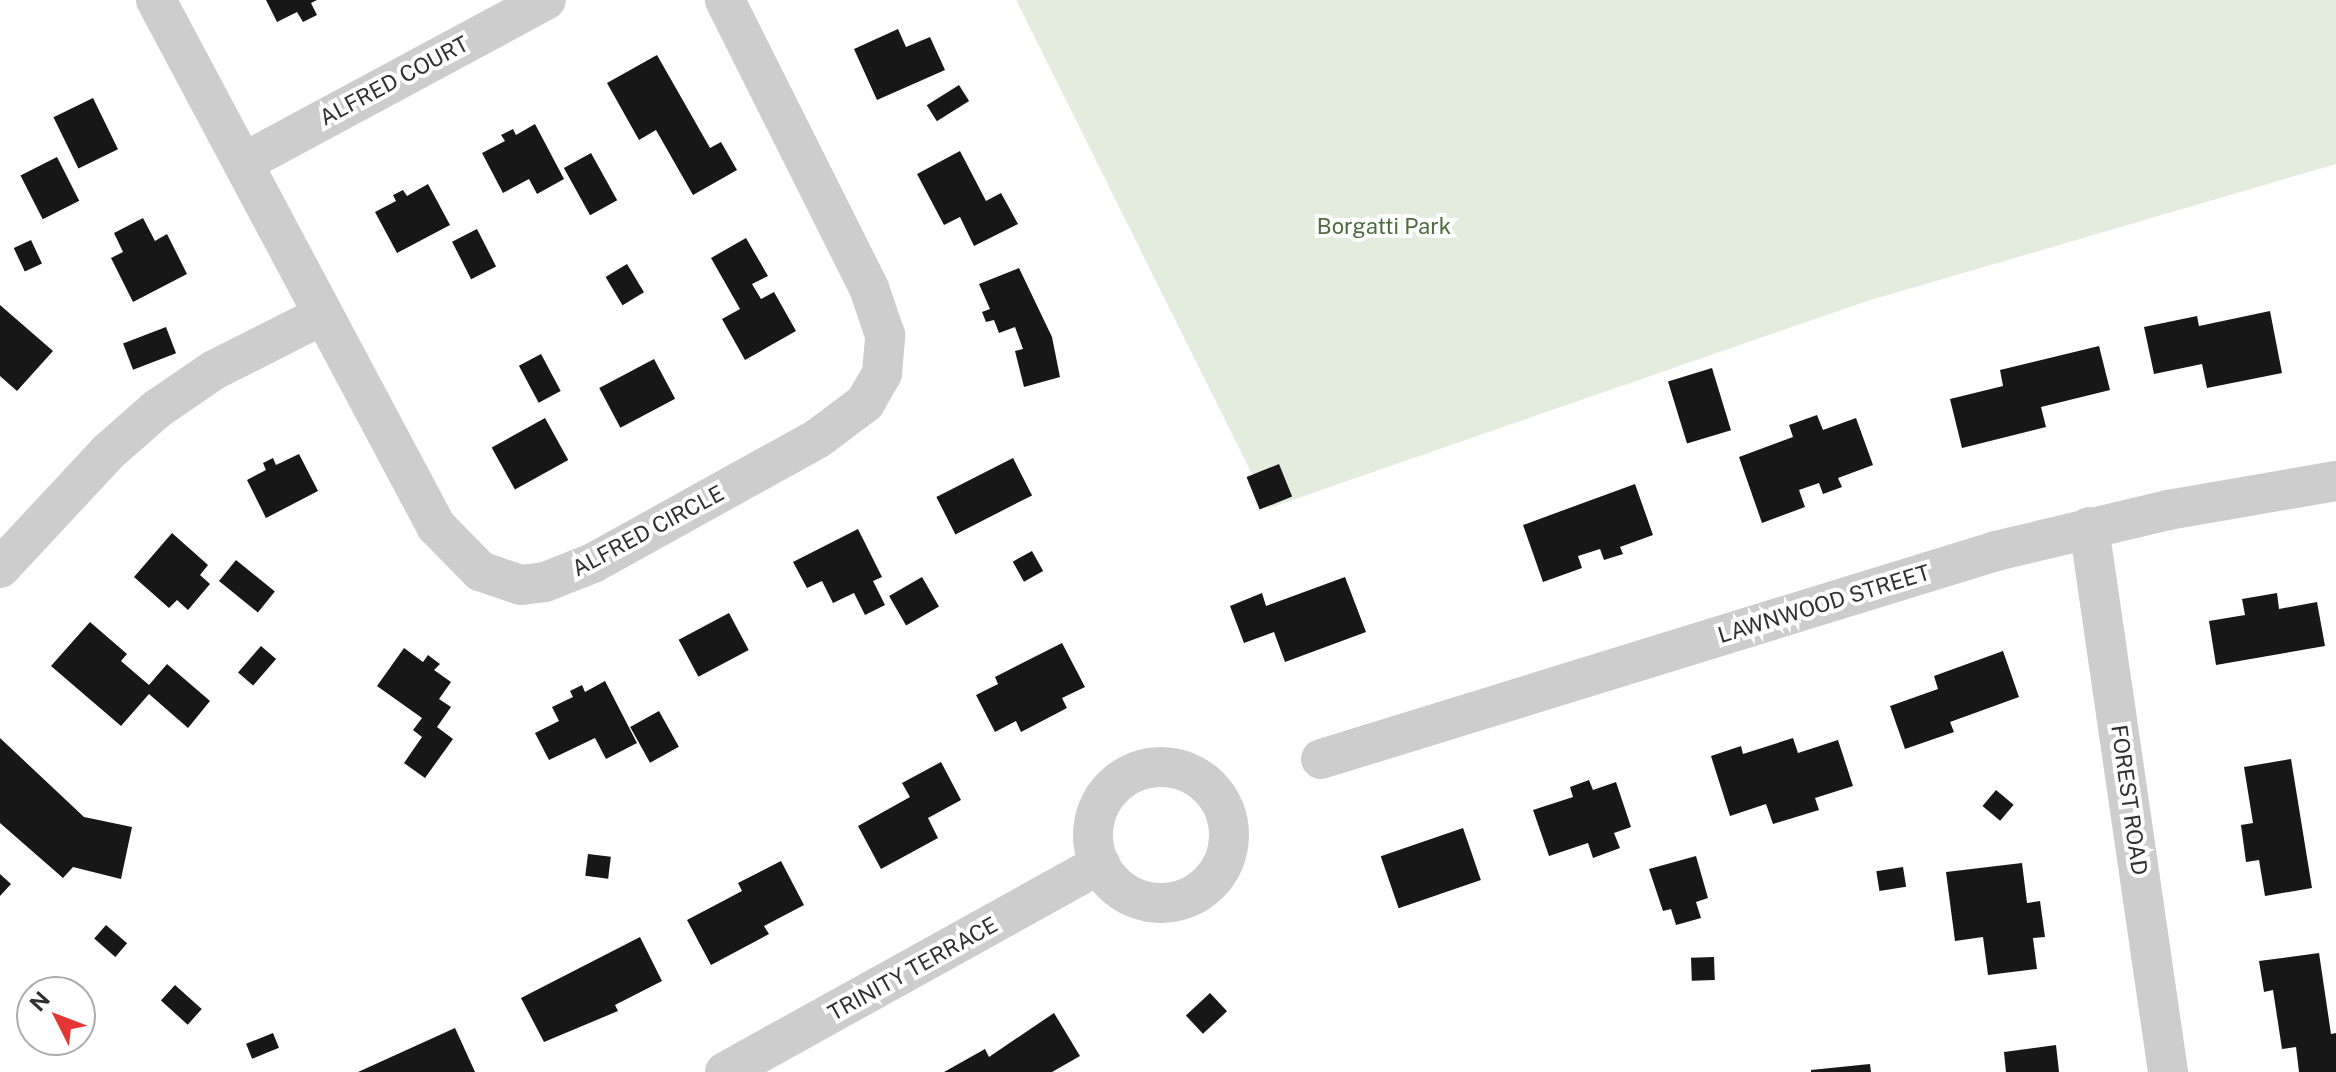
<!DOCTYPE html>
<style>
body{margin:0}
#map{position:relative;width:2336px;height:1072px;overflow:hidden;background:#fff;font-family:"Public Sans",sans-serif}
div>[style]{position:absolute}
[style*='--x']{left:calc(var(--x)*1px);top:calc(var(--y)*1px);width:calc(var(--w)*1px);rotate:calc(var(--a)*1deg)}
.green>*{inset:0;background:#e4ecde}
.building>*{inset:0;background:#171717;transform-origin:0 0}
.street>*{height:40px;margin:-20px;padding:0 20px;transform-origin:20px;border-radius:20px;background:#cdcdcd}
.street>.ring{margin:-20px;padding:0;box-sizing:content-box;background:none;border:40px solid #cdcdcd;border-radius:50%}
span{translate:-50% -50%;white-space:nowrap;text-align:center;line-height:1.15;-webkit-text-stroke:8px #fff;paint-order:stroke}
.street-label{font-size:22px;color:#303030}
.park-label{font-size:22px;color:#4e6b3d}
.north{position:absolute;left:16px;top:976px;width:80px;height:80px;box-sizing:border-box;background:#fff;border:2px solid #acacac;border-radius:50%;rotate:312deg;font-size:22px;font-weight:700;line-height:32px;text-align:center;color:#303030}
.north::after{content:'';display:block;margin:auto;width:28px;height:36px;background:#e43734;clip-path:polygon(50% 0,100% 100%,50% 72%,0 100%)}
</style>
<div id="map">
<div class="green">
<div style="clip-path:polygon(1016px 0,2336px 0,2336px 164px,1864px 302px,1269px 508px)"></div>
</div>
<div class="building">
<div style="clip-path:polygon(266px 0,317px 0,311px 3px,317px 15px,303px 22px,297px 12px,277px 22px)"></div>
<div style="clip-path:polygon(898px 29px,906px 47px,930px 37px,945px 70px,877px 100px,854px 49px)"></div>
<div style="clip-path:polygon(657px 55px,710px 148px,721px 142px,737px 170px,693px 195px,656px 130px,639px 140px,607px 83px)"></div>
<div style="left:959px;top:85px;width:19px;height:38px;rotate:58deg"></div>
<div style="left:93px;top:98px;width:57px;height:44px;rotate:64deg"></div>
<div style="clip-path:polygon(535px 124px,564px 179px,537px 194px,529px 179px,503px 193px,482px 153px,505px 141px,501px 135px,513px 129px,516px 135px)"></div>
<div style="clip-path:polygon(960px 151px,986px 201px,1001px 193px,1018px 224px,974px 246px,960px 217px,944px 225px,917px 174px)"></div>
<div style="left:591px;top:153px;width:54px;height:31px;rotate:61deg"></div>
<div style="left:57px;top:157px;width:49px;height:41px;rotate:63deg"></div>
<div style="clip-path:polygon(428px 184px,450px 225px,397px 253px,375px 212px,396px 201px,393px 195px,403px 190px,407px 196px)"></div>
<div style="clip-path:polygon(143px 218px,155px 241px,167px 234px,187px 274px,133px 302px,111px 258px,123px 252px,114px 233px)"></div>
<div style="left:477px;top:229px;width:42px;height:28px;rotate:63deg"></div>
<div style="clip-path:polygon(746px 238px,768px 276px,752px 284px,761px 299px,774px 292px,796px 331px,745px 360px,722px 319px,740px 309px,711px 258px)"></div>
<div style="left:31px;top:240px;width:26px;height:19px;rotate:65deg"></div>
<div style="left:627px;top:264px;width:33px;height:25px;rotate:59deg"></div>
<div style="clip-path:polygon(1019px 268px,1052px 337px,1060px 377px,1024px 387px,1015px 351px,1023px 349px,1015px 327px,999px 333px,994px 320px,986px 322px,982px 312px,990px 309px,979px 284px)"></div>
<div style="clip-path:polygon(0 305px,53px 351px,17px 391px,0 376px)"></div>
<div style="clip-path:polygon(2270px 311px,2282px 373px,2207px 388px,2202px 364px,2154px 374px,2144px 327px,2197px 316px,2199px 326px)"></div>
<div style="left:166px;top:327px;width:28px;height:46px;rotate:69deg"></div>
<div style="clip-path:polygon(2099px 346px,2110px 390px,2041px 407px,2046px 427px,1962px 448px,1950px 399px,2003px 386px,2000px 370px)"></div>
<div style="left:541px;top:354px;width:42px;height:25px;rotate:62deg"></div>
<div style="left:654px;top:359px;width:45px;height:62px;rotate:62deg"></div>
<div style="left:1712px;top:368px;width:65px;height:46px;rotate:73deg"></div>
<div style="clip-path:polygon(1817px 415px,1823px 430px,1856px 418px,1873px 465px,1838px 478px,1842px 487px,1823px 494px,1819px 483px,1799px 490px,1805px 507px,1762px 523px,1739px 457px,1793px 437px,1789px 425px)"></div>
<div style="left:545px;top:418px;width:48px;height:61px;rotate:61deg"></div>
<div style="clip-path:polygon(299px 454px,318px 491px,266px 518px,247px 480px,266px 470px,263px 463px,273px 458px,276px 465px)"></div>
<div style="left:1013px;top:458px;width:42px;height:86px;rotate:63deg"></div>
<div style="left:1279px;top:464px;width:35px;height:35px;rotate:68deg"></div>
<div style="clip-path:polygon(1635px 484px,1653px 535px,1620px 547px,1623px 554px,1604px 560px,1600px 549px,1578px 556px,1582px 568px,1543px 582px,1523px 525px)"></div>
<div style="clip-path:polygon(858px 529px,882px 577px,873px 581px,885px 605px,865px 615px,854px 593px,833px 603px,822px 581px,807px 588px,793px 562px)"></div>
<div style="clip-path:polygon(172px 533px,208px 565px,200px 575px,210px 584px,188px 610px,177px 600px,169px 608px,134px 577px)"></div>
<div style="left:1032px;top:551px;width:23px;height:22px;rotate:61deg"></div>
<div style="left:236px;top:560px;width:50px;height:27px;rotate:39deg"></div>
<div style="left:922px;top:577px;width:34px;height:38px;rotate:60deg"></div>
<div style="clip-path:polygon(1345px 577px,1366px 632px,1285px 662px,1274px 632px,1244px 643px,1230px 606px,1262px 593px,1266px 606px)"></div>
<div style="clip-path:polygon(2277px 593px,2279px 609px,2317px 602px,2325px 646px,2216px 665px,2209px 621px,2245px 615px,2242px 599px)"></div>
<div style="left:729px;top:613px;width:42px;height:57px;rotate:62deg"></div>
<div style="clip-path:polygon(90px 622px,127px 654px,121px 661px,149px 685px,167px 664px,210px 701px,188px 728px,149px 694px,121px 726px,51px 666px)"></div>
<div style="clip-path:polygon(1062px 643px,1085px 687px,1062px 698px,1067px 708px,1021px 732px,1016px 721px,995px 732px,976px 695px,998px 684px,995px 677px)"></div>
<div style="left:261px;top:646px;width:20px;height:35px;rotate:41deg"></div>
<div style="clip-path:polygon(404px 648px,423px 662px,428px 655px,440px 664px,434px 670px,451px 682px,439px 699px,451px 707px,437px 727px,453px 739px,425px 778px,404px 763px,422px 737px,413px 730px,422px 718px,377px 686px)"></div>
<div style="clip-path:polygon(2003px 651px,2019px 697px,1950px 722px,1954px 732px,1905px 749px,1890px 706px,1938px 689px,1934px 676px)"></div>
<div style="clip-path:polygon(605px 681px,637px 743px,606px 759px,595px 738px,549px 760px,535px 733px,559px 721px,552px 707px,573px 697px,570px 691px,582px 685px,585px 692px)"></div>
<div style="left:659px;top:711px;width:41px;height:33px;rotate:61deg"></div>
<div style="clip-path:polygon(0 738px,84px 817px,132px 827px,121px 879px,73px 867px,63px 878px,0 823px)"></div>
<div style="clip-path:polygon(1793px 738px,1798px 753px,1838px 740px,1853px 786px,1815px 798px,1819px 810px,1773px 824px,1766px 804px,1730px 816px,1711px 756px,1741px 746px,1743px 754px)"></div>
<div style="clip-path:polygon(2291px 759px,2312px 888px,2265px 896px,2259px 860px,2246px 862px,2241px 825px,2253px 823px,2244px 767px)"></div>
<div style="clip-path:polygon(941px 762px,961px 800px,928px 818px,938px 838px,881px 869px,858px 826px,910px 797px,902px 783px)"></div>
<div style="clip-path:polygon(1589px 780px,1593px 790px,1616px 782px,1631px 827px,1614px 833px,1620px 848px,1593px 858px,1588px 843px,1549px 856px,1533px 810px,1573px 797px,1570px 787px)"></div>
<div style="left:1996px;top:790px;width:23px;height:21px;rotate:40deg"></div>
<div style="left:1463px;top:828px;width:55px;height:87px;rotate:71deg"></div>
<div style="left:588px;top:854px;width:23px;height:22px;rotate:7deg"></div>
<div style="clip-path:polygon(1696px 856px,1708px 898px,1696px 902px,1701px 918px,1676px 925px,1671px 909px,1663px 911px,1649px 869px)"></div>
<div style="clip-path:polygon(781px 861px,804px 905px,764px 926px,769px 934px,711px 965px,687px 920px,742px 891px,738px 883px)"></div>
<div style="clip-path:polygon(2022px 863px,2027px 903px,2040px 901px,2045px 937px,2033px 938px,2037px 969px,1988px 975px,1983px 937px,1955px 941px,1946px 872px)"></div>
<div style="left:1903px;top:867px;width:20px;height:27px;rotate:81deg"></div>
<div style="clip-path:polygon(0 874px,11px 884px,0 896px)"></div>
<div style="left:106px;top:925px;width:28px;height:18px;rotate:41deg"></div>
<div style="clip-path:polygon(640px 937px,662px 981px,615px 1005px,618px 1011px,544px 1042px,521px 998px)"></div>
<div style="clip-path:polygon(2319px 953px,2331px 1034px,2336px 1033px,2336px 1072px,2299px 1072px,2296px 1047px,2282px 1049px,2273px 990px,2264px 992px,2259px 961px)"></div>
<div style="left:1714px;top:957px;width:23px;height:23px;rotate:88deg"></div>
<div style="left:175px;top:985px;width:36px;height:21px;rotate:42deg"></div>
<div style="left:1210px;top:993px;width:25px;height:33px;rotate:47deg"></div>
<div style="clip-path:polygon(1054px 1013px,1080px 1056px,1052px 1072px,944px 1072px,985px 1049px,989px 1057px)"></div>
<div style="clip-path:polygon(455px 1028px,475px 1072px,358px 1072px)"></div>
<div style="left:273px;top:1033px;width:16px;height:29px;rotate:68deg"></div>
<div style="clip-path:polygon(2056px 1045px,2059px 1072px,2006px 1072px,2004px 1052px)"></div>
<div style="clip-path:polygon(1870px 1064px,1871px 1072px,1811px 1072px,1811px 1070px)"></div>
</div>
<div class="street">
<div style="--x:156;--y:0;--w:596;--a:61.97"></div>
<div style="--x:436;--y:526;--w:63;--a:45.6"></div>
<div style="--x:480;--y:571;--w:43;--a:18.9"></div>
<div style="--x:521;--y:585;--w:24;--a:-7"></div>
<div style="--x:545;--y:582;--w:52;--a:-21.6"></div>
<div style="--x:593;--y:563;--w:256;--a:-29"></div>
<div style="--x:817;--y:439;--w:60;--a:-36.9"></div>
<div style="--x:865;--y:403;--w:34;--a:-60"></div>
<div style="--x:882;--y:373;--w:38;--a:-85"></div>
<div style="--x:885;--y:335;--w:50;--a:-108.8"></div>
<div style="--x:869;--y:288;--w:322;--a:-116.6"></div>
<div style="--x:243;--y:163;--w:344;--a:-28.3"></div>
<div style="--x:2089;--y:527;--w:551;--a:81.75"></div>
<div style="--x:0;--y:568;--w:158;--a:-47"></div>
<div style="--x:108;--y:452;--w:65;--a:-41.3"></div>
<div style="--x:157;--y:409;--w:69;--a:-34.4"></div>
<div style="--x:214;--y:370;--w:122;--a:-26.8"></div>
<div style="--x:1321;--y:759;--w:706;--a:-17.13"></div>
<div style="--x:1996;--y:551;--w:177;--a:-13.4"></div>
<div style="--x:2168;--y:510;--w:170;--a:-9.8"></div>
<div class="ring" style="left:1093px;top:767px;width:96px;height:96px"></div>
<div style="--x:725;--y:1072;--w:429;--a:-29"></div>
</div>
<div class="street-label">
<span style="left:394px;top:81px;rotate:-28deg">ALFRED COURT</span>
<span style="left:648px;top:531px;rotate:-28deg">ALFRED CIRCLE</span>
<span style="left:1824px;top:604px;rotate:-17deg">LAWNWOOD STREET</span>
<span style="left:2129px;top:800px;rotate:82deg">FOREST ROAD</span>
<span style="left:913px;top:969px;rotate:-29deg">TRINITY TERRACE</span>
</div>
<div class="park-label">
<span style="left:1384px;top:227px">Borgatti Park</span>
</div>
<div class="north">N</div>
</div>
